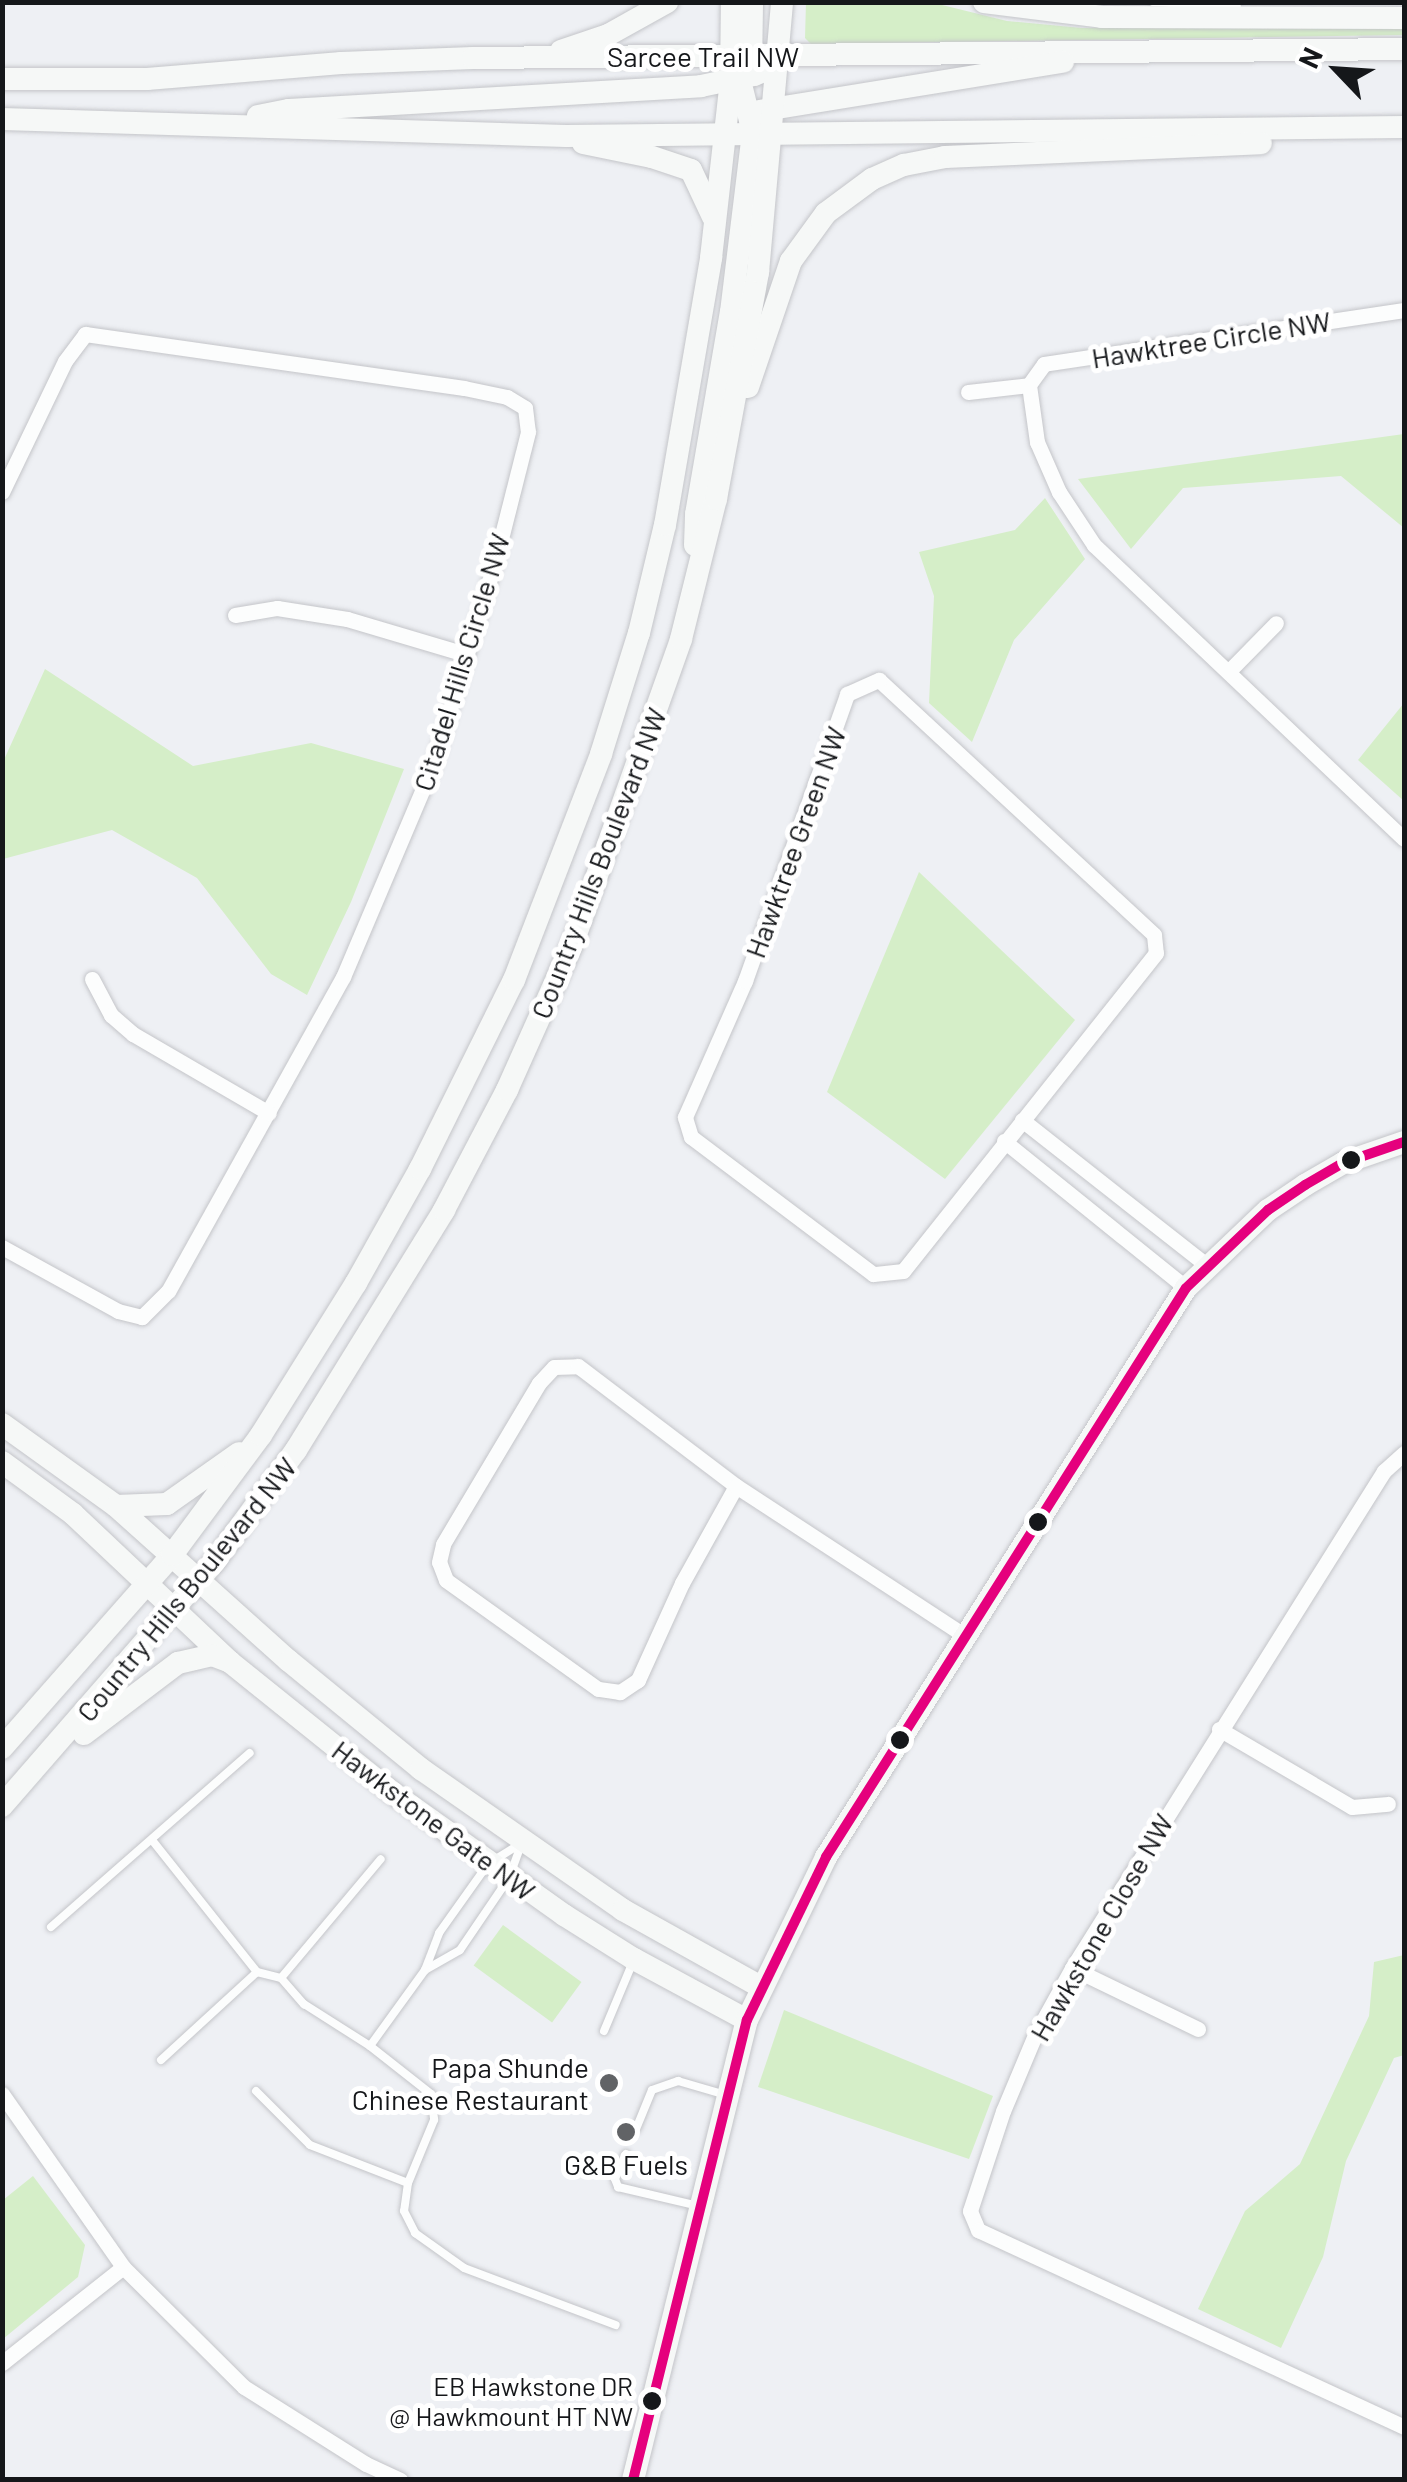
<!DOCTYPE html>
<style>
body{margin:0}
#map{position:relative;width:1407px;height:2482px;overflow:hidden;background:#eef0f4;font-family:Barlow,sans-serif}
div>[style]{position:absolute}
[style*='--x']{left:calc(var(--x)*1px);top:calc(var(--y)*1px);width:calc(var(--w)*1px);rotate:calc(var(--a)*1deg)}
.green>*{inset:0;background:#d5eec8;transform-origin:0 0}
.roads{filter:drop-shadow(0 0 2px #c4c5c9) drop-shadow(0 0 2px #c4c5c9)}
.lane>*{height:8px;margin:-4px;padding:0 4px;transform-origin:4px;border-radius:4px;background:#fcfdfd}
.street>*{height:15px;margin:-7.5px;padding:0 7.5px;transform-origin:7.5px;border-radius:7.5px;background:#fcfdfd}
.secondary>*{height:22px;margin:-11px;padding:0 11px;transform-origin:11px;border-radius:11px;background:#f6f8f7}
.bus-1>*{height:10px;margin:-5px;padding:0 5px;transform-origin:5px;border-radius:5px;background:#e5007d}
.dots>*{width:28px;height:28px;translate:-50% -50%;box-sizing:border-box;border:5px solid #fff;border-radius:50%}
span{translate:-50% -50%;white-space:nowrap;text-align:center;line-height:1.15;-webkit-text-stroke:10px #fff;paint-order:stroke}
.bus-label{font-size:26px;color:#15171a}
.right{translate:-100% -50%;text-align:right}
.street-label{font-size:28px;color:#15171a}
.poi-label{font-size:28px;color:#15171a}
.frame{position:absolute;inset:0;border:5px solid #15171a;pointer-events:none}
.north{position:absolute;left:1287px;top:20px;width:100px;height:100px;-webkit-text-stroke:8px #fff;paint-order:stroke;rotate:295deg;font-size:28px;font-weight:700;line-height:40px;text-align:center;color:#15171a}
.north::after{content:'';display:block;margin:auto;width:35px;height:45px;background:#15171a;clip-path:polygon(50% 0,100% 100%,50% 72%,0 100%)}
</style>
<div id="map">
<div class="green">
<div style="clip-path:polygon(806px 2px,934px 3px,1007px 21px,1082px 28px,1404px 24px,1404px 35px,811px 44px,805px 38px)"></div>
<div style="clip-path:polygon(1404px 434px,1404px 528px,1341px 476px,1183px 488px,1131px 549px,1078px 479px)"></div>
<div style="clip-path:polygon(1045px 498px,1085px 559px,1014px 640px,972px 742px,929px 703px,934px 596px,919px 552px,1015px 530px)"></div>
<div style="clip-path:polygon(45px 669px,193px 766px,311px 743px,404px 769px,351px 902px,307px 995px,271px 974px,197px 878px,112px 830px,3px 859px,3px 762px)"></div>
<div style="clip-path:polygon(1404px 703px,1404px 801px,1358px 760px)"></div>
<div style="clip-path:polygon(919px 872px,1075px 1020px,945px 1179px,827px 1092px)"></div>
<div style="left:503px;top:1925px;width:97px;height:50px;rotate:36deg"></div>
<div style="clip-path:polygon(1404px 1955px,1404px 2055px,1394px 2058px,1346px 2161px,1323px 2257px,1281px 2348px,1198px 2309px,1245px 2211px,1300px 2164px,1369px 2016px,1374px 1962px)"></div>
<div style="clip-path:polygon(784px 2010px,993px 2096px,969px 2159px,758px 2087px)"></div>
<div style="clip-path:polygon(33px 2176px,85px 2245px,78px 2277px,3px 2339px,3px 2200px)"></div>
</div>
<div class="roads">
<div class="lane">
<div style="--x:1153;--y:2;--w:84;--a:3.4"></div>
<div style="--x:152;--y:1840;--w:169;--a:51.5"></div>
<div style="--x:257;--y:1972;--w:25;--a:14"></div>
<div style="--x:281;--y:1978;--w:35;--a:49"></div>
<div style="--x:304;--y:2004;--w:78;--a:32.5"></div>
<div style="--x:370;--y:2046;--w:78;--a:38.2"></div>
<div style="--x:431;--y:2094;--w:26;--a:83"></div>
<div style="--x:434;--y:2120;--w:68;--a:112.4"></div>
<div style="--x:408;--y:2183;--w:28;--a:98"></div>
<div style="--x:404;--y:2211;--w:25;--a:63"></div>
<div style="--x:415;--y:2233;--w:60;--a:35.5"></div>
<div style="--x:464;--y:2268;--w:162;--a:20.6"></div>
<div style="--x:51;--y:1927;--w:264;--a:-41.2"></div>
<div style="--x:425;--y:1970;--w:40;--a:-29.7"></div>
<div style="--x:460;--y:1950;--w:87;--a:-55.8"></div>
<div style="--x:509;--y:1878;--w:37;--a:-70"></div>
<div style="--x:281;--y:1978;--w:155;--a:-50"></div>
<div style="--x:604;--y:2031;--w:73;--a:-67.3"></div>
<div style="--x:370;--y:2046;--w:94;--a:-54.1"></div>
<div style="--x:425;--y:1970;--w:40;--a:-69"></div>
<div style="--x:439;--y:1933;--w:85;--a:-54.6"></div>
<div style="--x:488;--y:1864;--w:38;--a:-32"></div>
<div style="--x:161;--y:2060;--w:130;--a:-42.5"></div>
<div style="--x:256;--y:2091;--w:76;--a:45"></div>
<div style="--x:310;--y:2145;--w:105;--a:21.2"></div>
<div style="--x:636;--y:2129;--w:42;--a:-67.7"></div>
<div style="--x:652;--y:2090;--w:28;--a:-19"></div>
<div style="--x:678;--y:2081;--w:50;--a:16.3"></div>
<div style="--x:626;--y:2154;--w:27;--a:114"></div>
<div style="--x:615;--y:2179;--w:9;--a:69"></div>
<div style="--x:618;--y:2187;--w:79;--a:13.2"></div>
</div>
<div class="street">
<div style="--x:1404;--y:310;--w:364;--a:171.5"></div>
<div style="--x:1044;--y:364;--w:26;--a:126"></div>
<div style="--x:1029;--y:385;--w:58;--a:82"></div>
<div style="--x:1037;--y:442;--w:55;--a:66.3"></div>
<div style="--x:1059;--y:492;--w:64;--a:56.6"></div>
<div style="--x:1094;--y:545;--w:427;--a:43.5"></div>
<div style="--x:968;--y:392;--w:61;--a:-6.5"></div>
<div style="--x:2;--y:492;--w:145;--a:-64.3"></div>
<div style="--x:65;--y:361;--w:34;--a:-53"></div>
<div style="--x:85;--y:334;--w:383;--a:8.1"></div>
<div style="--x:464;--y:388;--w:44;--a:11.8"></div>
<div style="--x:507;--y:397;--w:21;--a:31"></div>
<div style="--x:525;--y:408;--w:24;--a:83"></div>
<div style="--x:528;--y:432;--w:134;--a:104.2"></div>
<div style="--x:495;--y:562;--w:212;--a:107"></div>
<div style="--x:433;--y:765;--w:230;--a:113"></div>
<div style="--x:343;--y:977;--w:359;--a:119.1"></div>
<div style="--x:168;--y:1291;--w:37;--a:135"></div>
<div style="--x:142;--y:1317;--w:25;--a:-166"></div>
<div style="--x:118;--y:1311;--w:132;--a:-151.1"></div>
<div style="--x:235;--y:615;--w:43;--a:-9.5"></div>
<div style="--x:277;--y:608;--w:71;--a:8.9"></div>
<div style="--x:347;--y:619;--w:123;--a:16.5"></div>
<div style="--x:1229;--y:671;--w:67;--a:-45.6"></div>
<div style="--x:879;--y:680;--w:375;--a:42.8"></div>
<div style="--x:1154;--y:935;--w:18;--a:84"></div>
<div style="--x:1156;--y:953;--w:406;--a:128.5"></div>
<div style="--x:903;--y:1271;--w:30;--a:174"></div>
<div style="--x:873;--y:1274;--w:228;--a:-143"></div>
<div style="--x:691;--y:1137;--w:21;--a:-107"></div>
<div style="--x:685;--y:1117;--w:149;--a:-66.2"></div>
<div style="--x:745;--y:981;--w:305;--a:-70.4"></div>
<div style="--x:847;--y:694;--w:35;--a:-24"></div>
<div style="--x:92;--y:979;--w:41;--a:62.2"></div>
<div style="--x:111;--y:1015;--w:29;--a:41"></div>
<div style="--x:133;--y:1034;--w:157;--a:30.2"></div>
<div style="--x:1022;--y:1120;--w:234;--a:38.2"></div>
<div style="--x:1004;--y:1141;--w:234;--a:38.9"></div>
<div style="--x:1404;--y:1453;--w:27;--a:138"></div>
<div style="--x:1384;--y:1471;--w:587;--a:122.12"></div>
<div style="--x:1072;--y:1968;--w:77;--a:118.9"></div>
<div style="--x:1035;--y:2035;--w:82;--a:112.8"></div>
<div style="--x:1003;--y:2111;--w:105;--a:108.3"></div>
<div style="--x:970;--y:2211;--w:21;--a:67"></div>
<div style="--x:978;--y:2230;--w:469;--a:24.8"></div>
<div style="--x:736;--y:1486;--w:111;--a:119.1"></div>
<div style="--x:682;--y:1583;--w:107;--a:114.4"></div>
<div style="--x:638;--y:1680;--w:22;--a:146"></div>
<div style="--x:620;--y:1692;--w:22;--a:-172"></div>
<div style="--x:598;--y:1689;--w:187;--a:-144.4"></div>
<div style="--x:446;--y:1580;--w:19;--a:-111"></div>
<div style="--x:439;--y:1562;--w:18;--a:-77"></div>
<div style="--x:443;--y:1544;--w:187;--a:-59.2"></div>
<div style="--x:539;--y:1383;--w:22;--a:-47"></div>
<div style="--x:554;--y:1367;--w:24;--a:-2"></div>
<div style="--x:578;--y:1366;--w:198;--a:37.2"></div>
<div style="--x:736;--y:1486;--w:272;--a:33.2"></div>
<div style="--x:1219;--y:1729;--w:154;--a:30.4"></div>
<div style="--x:1352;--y:1807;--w:36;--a:-5"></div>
<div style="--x:1072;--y:1968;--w:140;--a:25.8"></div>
<div style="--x:2;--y:2094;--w:211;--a:55"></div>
<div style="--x:123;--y:2267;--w:170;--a:44.8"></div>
<div style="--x:244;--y:2387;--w:144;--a:32.3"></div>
<div style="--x:366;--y:2464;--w:38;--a:25"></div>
<div style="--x:2;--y:2363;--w:154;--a:-38.4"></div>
</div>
<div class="secondary">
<div style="--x:984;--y:2;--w:119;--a:7.2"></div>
<div style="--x:1102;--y:17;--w:302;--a:0.2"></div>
<div style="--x:561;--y:51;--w:50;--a:-18.8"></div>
<div style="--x:608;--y:35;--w:68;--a:-29.2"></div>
<div style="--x:751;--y:68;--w:66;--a:-89.1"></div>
<div style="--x:2;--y:79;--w:145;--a:0"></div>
<div style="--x:147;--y:79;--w:195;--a:-4.7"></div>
<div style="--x:341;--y:63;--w:132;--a:-2.2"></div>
<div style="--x:473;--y:58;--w:931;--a:-0.55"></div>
<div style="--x:759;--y:111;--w:308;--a:-9.2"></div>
<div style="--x:258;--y:116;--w:32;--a:-11"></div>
<div style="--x:289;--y:110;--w:413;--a:-3.3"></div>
<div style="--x:701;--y:86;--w:54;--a:-11.7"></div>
<div style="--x:754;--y:75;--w:15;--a:-23"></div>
<div style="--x:768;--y:69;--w:17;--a:-54"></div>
<div style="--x:2;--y:119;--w:564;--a:1.73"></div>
<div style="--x:566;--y:136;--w:838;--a:-0.62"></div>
<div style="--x:583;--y:143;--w:70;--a:11.5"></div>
<div style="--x:652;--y:157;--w:41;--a:18.4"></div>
<div style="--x:691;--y:170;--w:52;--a:64.9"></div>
<div style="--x:748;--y:387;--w:133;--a:-71.2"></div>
<div style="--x:791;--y:261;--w:59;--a:-53.9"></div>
<div style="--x:826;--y:213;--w:57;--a:-36.5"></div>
<div style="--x:872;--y:179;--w:35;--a:-24"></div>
<div style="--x:904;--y:165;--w:42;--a:-11"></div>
<div style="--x:945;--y:157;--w:316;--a:-2.5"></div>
<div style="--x:695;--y:545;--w:31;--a:-88"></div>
<div style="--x:696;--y:514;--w:205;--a:-80.2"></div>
<div style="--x:731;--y:312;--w:180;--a:-83"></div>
<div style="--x:753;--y:133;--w:71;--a:-103.8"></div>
<div style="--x:2;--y:1424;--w:140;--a:35.7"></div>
<div style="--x:116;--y:1506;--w:232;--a:41.9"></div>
<div style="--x:289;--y:1661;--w:171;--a:39.3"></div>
<div style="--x:421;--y:1769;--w:246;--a:34.9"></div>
<div style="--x:623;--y:1910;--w:158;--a:29.2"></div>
<div style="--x:2;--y:1462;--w:88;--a:36.2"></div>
<div style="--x:73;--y:1514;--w:216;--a:43.3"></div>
<div style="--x:230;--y:1662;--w:209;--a:38.8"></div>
<div style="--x:393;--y:1793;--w:210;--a:35.5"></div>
<div style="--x:564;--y:1915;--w:83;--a:32.2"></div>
<div style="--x:634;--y:1959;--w:128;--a:28.4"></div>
<div style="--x:116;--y:1506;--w:51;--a:-2.2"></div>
<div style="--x:167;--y:1504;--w:88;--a:-35.3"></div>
<div style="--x:84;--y:1734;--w:118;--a:-37.1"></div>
<div style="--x:178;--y:1663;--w:35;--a:-13"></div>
<div style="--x:212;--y:1655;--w:19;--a:21"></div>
<div style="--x:2;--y:1748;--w:257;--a:-48.6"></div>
<div style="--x:172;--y:1555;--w:149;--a:-53.4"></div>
<div style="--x:261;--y:1435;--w:179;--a:-58"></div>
<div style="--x:356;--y:1283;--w:131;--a:-60.7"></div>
<div style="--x:420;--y:1169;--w:211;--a:-63.6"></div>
<div style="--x:514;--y:980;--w:242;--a:-68.9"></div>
<div style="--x:601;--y:754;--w:127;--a:-72.6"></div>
<div style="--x:639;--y:633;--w:111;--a:-76.5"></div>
<div style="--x:665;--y:525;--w:271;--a:-80.2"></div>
<div style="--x:711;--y:258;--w:179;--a:-83.6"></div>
<div style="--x:731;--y:80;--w:78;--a:-89.3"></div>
<div style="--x:2;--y:1806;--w:325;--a:-49"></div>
<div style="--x:215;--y:1561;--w:137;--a:-53.9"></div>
<div style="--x:296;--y:1450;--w:282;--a:-58.3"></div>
<div style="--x:444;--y:1210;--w:136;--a:-62.3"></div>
<div style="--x:507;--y:1090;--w:164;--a:-65.9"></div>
<div style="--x:574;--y:940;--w:319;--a:-70.4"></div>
<div style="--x:681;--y:639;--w:144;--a:-76"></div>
<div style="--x:716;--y:499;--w:231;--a:-79.5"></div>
<div style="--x:758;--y:272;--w:271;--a:-84.9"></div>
<div style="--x:633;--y:2480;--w:474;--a:-76.1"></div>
<div style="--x:747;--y:2020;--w:181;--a:-64.1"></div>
<div style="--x:826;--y:1857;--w:673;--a:-57.68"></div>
<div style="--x:1186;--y:1288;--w:113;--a:-43.6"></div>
<div style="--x:1268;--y:1210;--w:45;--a:-34"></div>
<div style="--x:1305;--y:1185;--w:44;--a:-30.1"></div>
<div style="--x:1343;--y:1163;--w:65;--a:-19"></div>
</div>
</div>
<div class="bus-1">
<div style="--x:633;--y:2480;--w:474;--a:-76.1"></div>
<div style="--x:747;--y:2020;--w:181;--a:-64.1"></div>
<div style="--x:826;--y:1857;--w:673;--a:-57.68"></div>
<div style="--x:1186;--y:1288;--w:113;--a:-43.6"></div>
<div style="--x:1268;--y:1210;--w:45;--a:-34"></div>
<div style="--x:1305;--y:1185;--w:44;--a:-30.1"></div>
<div style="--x:1343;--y:1163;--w:65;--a:-19"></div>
</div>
<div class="dots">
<div style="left:1351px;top:1160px;background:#15171a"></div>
<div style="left:1038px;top:1522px;background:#15171a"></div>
<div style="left:900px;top:1740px;background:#15171a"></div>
<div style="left:609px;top:2083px;background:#616366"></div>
<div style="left:626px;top:2132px;background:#616366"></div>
<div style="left:652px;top:2401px;background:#15171a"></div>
</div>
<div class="bus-label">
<span class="right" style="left:633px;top:2401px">EB Hawkstone DR<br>@ Hawkmount HT NW</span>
</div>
<div class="street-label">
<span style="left:703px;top:56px">Sarcee Trail NW</span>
<span style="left:1211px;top:339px;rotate:-9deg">Hawktree Circle NW</span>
<span style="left:461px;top:662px;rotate:-73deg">Citadel Hills Circle NW</span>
<span style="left:795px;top:842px;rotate:-70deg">Hawktree Green NW</span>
<span style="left:598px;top:863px;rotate:-69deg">Country Hills Boulevard NW</span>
<span style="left:186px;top:1589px;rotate:-51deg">Country Hills Boulevard NW</span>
<span style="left:434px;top:1820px;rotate:37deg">Hawkstone Gate NW</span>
<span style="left:1101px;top:1927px;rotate:-60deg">Hawkstone Close NW</span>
</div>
<div class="poi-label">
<span class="right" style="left:589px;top:2083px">Papa Shunde<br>Chinese Restaurant</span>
<span style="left:626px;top:2164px">G&amp;B Fuels</span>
</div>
<div class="frame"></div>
<div class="north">N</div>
</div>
